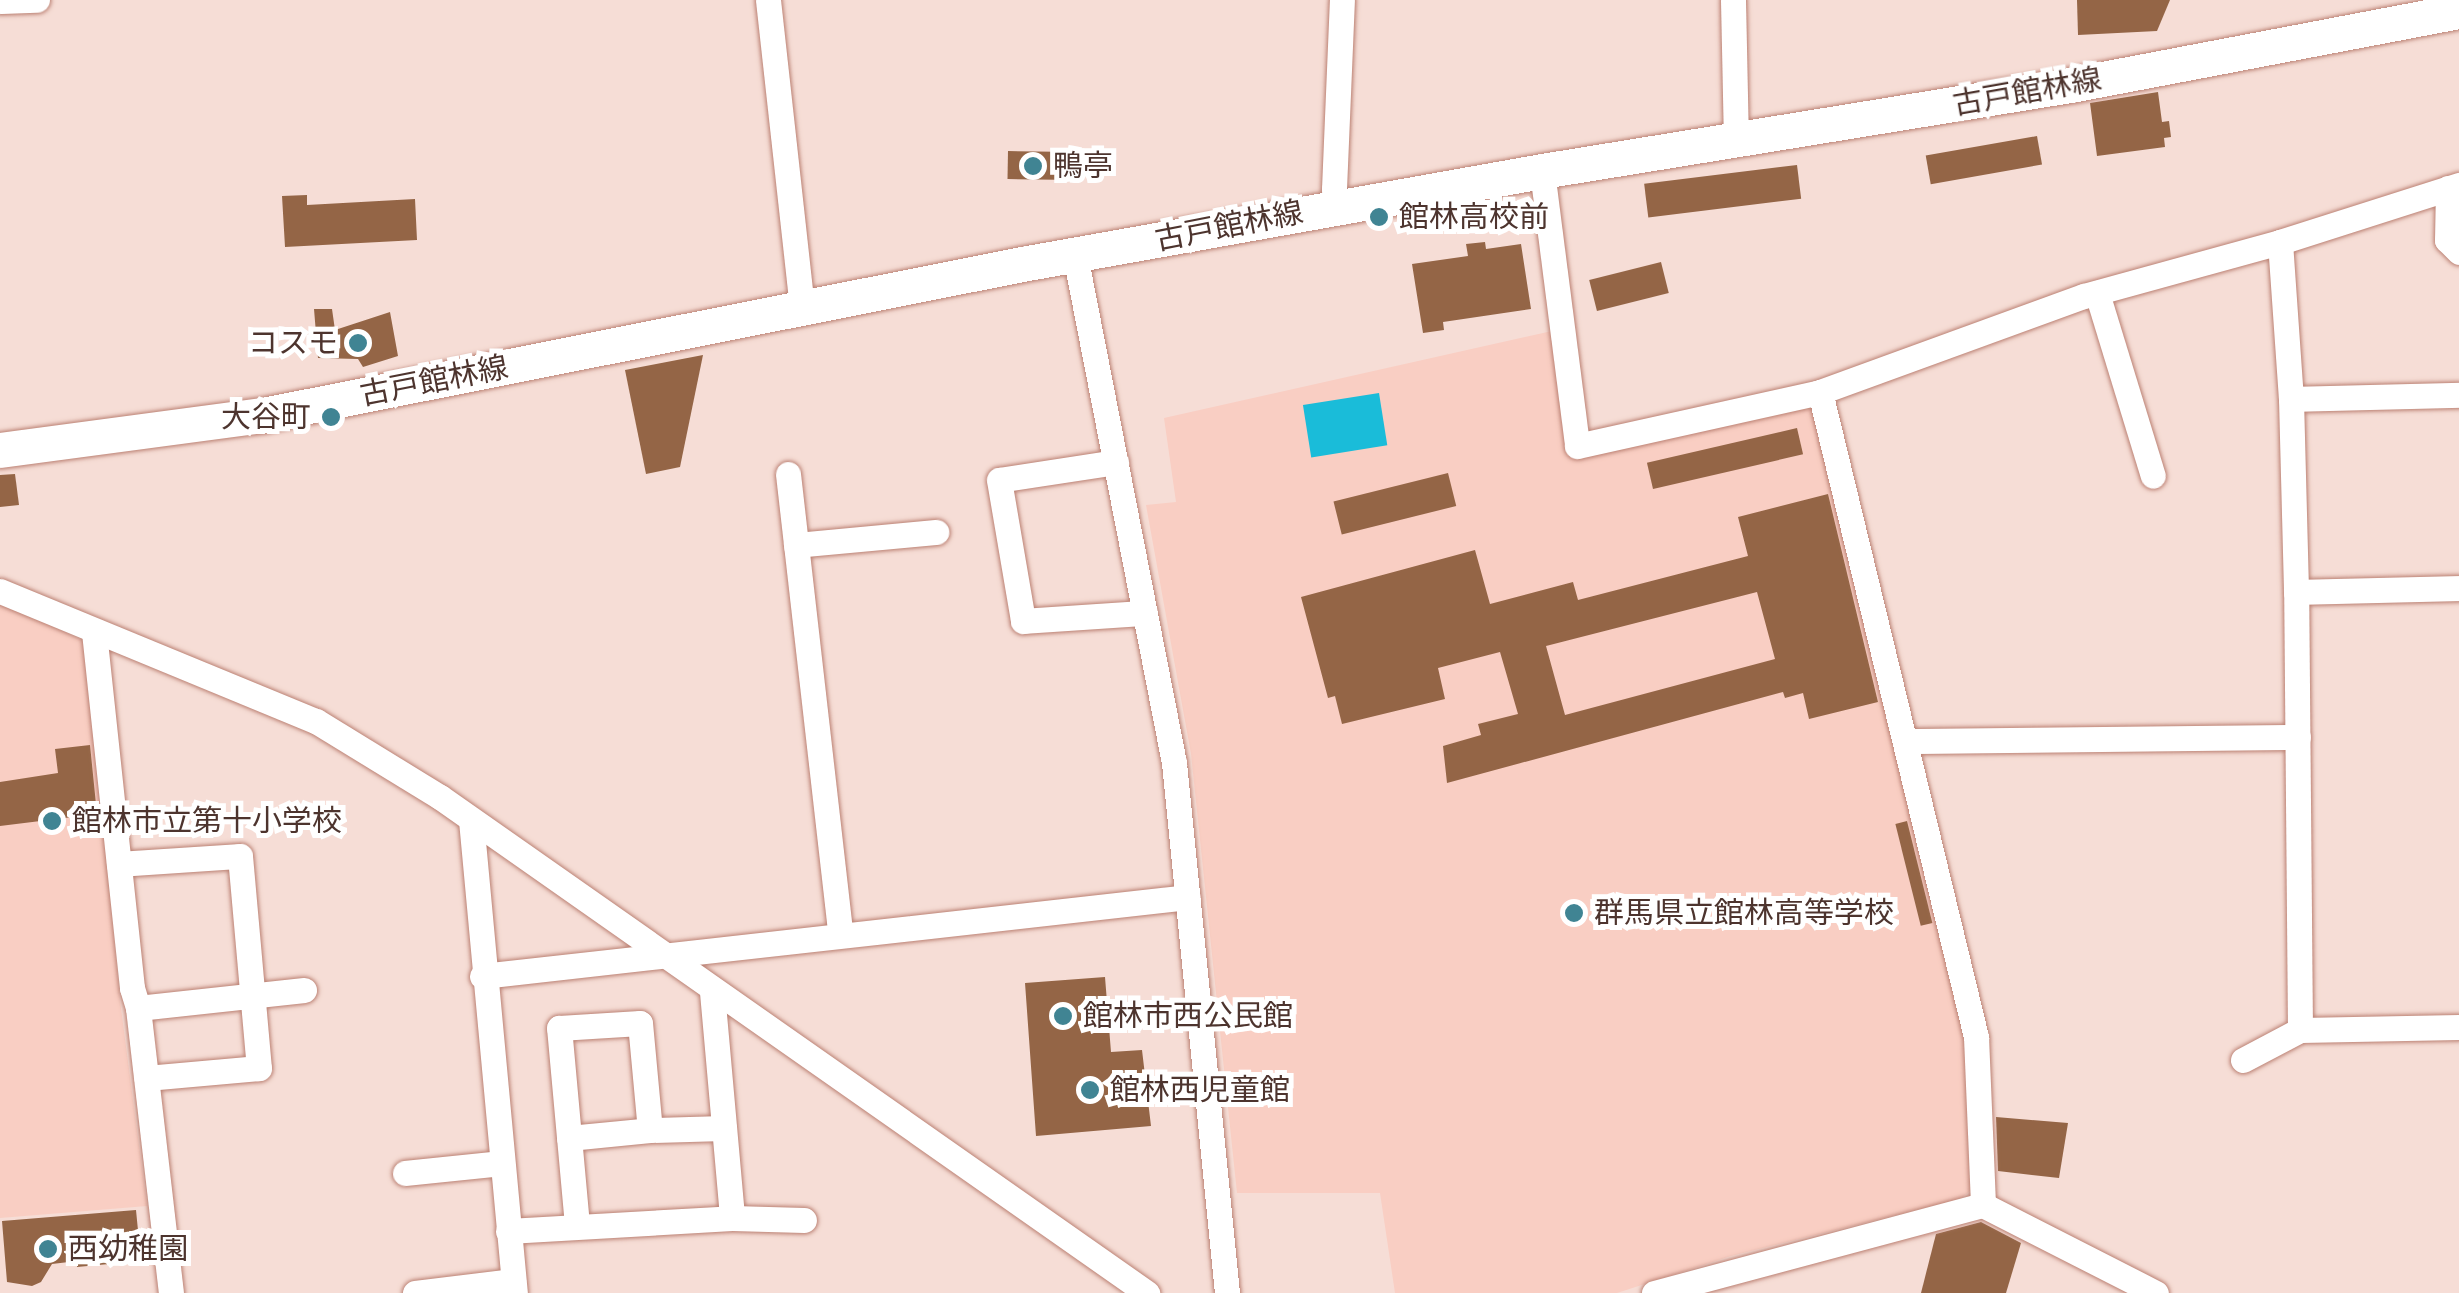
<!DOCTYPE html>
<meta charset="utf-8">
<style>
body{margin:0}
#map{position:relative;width:2459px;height:1293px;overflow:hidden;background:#f6ddd6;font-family:Poppins,"Noto Sans JP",sans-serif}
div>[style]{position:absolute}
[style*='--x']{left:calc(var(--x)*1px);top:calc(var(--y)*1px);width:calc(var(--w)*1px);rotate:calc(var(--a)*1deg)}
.built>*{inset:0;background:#f9cec3}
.water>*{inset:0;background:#1abcd9;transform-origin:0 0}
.building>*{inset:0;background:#946546;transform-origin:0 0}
.roads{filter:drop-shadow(0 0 2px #bb8173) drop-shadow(0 0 2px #bb8173)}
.street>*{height:25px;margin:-12.5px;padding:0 12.5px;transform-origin:12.5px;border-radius:12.5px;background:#fff}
.secondary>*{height:35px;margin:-17.5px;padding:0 17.5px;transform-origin:17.5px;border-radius:17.5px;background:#fff}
.dots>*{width:28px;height:28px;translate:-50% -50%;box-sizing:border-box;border:5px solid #fff;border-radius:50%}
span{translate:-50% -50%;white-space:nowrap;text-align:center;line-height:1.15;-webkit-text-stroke:10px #fff;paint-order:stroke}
.street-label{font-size:30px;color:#4d342e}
.poi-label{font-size:30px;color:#4d342e}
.left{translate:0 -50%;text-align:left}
.right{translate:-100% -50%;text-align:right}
</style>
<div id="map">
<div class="built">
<div style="clip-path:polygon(1552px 331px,1571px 457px,1804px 403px,1815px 408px,1980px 1073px,1971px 1190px,1960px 1199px,1731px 1256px,1617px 1293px,1395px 1293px,1380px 1193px,1237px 1193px,1191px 754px,1146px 505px,1176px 502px,1164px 418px)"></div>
<div style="clip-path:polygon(0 602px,86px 642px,120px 1001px,147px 1206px,0 1218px)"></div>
</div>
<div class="water">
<div style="left:1379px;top:393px;width:53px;height:77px;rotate:81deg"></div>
</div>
<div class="building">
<div style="clip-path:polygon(2077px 0,2170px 0,2157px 31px,2078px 35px)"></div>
<div style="clip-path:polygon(2158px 92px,2162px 122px,2169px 121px,2171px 137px,2164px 138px,2165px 147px,2097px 156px,2090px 103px)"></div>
<div style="left:2037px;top:136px;width:29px;height:113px;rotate:80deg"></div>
<div style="left:1008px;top:151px;width:48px;height:28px;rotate:1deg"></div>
<div style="left:1797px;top:165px;width:34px;height:154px;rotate:83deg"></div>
<div style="clip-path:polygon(307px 195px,307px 205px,415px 199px,417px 240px,285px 247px,282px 196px)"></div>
<div style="clip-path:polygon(1485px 242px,1486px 249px,1521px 244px,1531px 309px,1443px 322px,1444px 330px,1423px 333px,1412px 264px,1468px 256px,1466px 244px)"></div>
<div style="left:1661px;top:262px;width:32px;height:74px;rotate:76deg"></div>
<div style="clip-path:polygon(314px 309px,332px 309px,335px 330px,390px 312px,398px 356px,363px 367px,358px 359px,318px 358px)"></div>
<div style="clip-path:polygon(703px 355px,680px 467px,646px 474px,625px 370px)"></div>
<div style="left:1797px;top:428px;width:27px;height:154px;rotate:77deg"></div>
<div style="left:1448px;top:473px;width:34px;height:118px;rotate:76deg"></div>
<div style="clip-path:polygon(15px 474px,19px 505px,0 507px,0 475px)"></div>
<div style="clip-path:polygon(evenodd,1828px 494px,1878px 702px,1809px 719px,1803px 693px,1785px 698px,1783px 692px,1447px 783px,1443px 746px,1481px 735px,1478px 724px,1518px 714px,1500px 652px,1438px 668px,1445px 699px,1342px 724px,1335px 696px,1328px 698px,1301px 597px,1475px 550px,1490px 604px,1573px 582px,1578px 600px,1748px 556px,1738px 517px,1828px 494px,1757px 592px,1775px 659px,1565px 715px,1546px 646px,1757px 592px)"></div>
<div style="clip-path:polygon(90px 745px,97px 814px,0 826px,0 782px,58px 773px,55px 749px)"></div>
<div style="left:1907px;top:821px;width:105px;height:12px;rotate:76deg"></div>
<div style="clip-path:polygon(1105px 977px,1111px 1052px,1142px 1050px,1151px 1126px,1036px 1136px,1025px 983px)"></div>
<div style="clip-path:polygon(1996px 1117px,2068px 1123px,2059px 1178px,1998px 1171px)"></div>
<div style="clip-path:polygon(136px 1210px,141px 1261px,77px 1267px,77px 1261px,52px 1264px,41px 1282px,32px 1286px,7px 1282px,2px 1221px)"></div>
<div style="clip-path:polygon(1981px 1222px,2021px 1243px,2006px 1293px,1921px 1293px,1936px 1234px)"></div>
</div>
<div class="roads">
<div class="street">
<div style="--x:768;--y:0;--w:311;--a:83.7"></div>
<div style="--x:1733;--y:0;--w:142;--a:88.8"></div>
<div style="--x:0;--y:1;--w:37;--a:-2"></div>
<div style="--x:1542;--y:171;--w:277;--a:82.7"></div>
<div style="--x:1577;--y:446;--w:249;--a:-12.5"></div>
<div style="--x:1820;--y:392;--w:281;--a:-20"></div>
<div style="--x:2084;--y:296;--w:203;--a:-15.4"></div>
<div style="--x:2280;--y:242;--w:188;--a:-17.7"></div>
<div style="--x:2448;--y:188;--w:52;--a:91.1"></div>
<div style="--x:2447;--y:240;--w:17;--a:45"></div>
<div style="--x:1337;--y:206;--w:17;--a:-100"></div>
<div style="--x:1334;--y:189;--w:189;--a:-87.6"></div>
<div style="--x:2280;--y:242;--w:157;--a:86"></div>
<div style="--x:2291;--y:399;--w:193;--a:88.5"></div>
<div style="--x:1075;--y:255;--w:518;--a:78.97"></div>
<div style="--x:1174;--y:763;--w:533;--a:84.29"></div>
<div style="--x:2097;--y:293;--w:191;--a:73"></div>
<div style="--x:1820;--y:392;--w:664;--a:76.4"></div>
<div style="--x:1976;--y:1037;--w:168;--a:87.6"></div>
<div style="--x:2291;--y:399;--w:168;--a:-1.4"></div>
<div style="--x:1116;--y:462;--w:118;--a:171.3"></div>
<div style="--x:999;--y:480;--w:143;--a:80.3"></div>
<div style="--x:1023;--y:621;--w:122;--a:-3.8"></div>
<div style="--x:788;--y:474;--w:462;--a:83.5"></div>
<div style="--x:796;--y:545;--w:141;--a:-5.3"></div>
<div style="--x:0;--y:591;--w:342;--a:22.4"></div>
<div style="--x:316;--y:721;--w:145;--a:31.5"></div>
<div style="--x:440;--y:797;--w:864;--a:35.05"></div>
<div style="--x:94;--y:632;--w:358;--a:83.9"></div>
<div style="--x:132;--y:988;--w:21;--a:73"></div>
<div style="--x:138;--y:1008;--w:287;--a:83.4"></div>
<div style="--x:1906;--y:741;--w:392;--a:-0.6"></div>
<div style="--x:471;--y:820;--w:475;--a:84.7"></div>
<div style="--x:119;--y:864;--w:121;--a:-3.8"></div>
<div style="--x:240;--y:856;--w:213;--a:84.9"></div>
<div style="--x:259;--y:1068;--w:113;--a:174.9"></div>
<div style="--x:482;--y:976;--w:710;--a:-6.38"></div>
<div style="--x:712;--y:992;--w:227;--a:84.9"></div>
<div style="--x:138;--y:1008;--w:167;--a:-6.2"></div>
<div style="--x:2300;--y:1030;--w:438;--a:-90.5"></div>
<div style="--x:2296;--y:592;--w:163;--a:-1.4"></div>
<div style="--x:2243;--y:1060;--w:64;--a:-27.8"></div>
<div style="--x:2300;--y:1030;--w:159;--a:-1.1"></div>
<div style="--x:569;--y:1138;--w:81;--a:-5.6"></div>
<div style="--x:405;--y:1173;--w:97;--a:-5.9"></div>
<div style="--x:577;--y:1225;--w:198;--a:-95.2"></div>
<div style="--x:559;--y:1028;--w:81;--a:-3.5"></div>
<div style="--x:640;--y:1023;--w:107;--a:84.7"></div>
<div style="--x:650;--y:1130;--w:74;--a:-1.5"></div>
<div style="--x:508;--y:1231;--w:224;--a:-3.3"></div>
<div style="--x:732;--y:1218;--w:72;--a:1.6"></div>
<div style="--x:415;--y:1293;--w:99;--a:-7"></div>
<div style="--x:1654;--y:1293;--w:341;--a:-15"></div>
<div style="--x:1983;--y:1205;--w:194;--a:27"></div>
</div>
<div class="secondary">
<div style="--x:0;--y:450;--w:265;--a:-7.6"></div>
<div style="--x:263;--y:415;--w:774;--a:-11.25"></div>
<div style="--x:1022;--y:264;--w:528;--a:-10.14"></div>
<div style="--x:1542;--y:171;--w:541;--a:-9.25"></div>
<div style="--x:2076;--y:84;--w:390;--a:-10.8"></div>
</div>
</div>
<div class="dots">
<div style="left:1033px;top:166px;background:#408493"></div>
<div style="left:1379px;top:217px;background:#408493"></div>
<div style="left:358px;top:343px;background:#408493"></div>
<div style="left:331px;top:417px;background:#408493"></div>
<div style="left:52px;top:821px;background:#408493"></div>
<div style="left:1574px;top:913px;background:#408493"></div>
<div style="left:1063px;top:1016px;background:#408493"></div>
<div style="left:1090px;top:1090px;background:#408493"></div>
<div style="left:48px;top:1249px;background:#408493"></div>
</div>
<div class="street-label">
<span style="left:2027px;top:92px;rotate:-10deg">古戸館林線</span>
<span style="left:1229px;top:226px;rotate:-11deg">古戸館林線</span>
<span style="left:434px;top:381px;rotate:-11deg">古戸館林線</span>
</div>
<div class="poi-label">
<span class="left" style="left:1053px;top:166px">鴨亭</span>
<span class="left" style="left:1399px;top:217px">館林高校前</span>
<span class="right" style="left:338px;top:343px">コスモ</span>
<span class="right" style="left:311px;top:417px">大谷町</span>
<span class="left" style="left:72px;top:821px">館林市立第十小学校</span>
<span class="left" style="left:1594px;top:913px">群馬県立館林高等学校</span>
<span class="left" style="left:1083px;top:1016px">館林市西公民館</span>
<span class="left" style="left:1110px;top:1090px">館林西児童館</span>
<span class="left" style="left:68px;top:1249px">西幼稚園</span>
</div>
</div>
